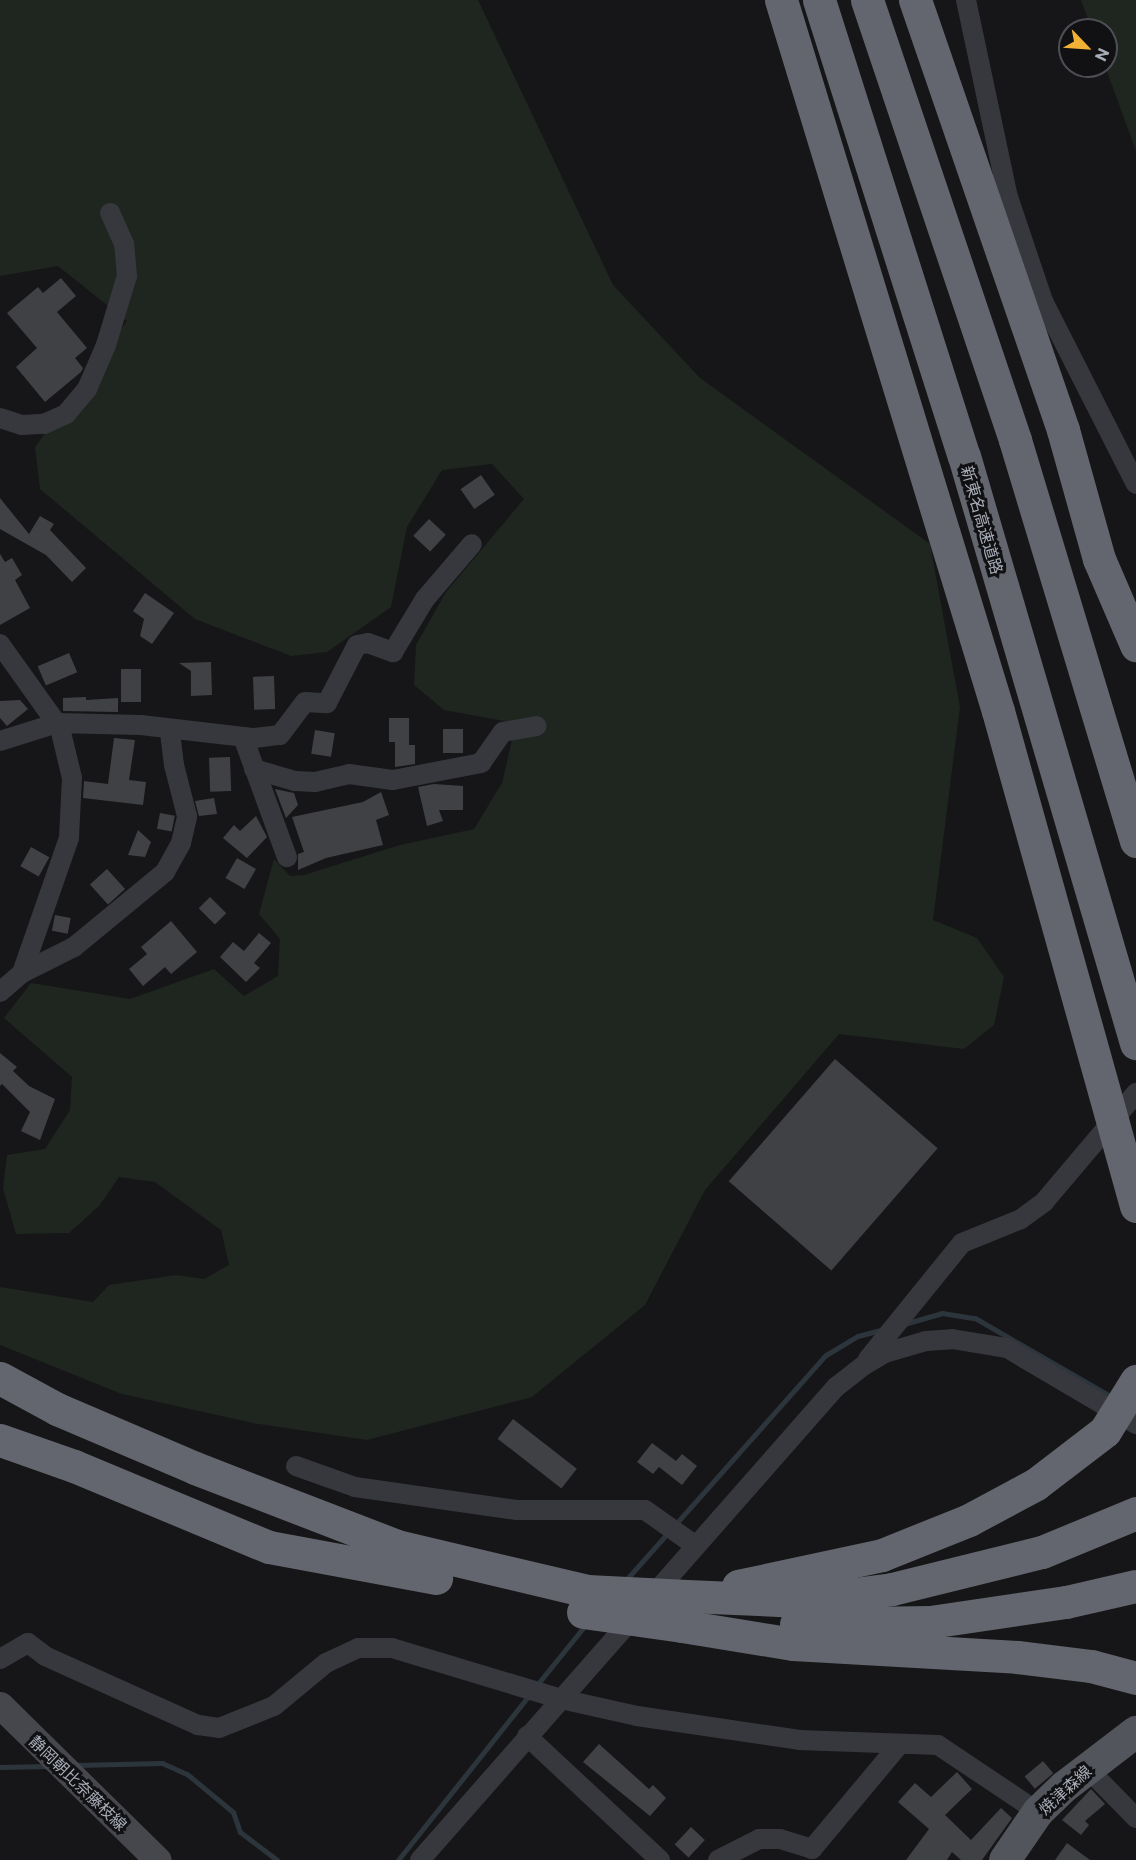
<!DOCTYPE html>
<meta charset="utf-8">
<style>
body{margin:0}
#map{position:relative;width:1136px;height:1860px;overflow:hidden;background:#161618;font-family:Commissioner,"Noto Sans JP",sans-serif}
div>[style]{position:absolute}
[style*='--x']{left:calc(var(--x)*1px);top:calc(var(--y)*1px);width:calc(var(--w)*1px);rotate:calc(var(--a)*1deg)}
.green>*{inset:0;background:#1e261f}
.stream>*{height:5px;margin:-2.5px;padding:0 2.5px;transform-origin:2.5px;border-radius:2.5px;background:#2c353c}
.building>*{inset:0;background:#404145;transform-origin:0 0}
.minor>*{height:20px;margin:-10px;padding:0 10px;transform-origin:10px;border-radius:10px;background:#37383d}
.secondary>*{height:27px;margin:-13.5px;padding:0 13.5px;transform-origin:13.5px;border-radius:13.5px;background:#45474d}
.primary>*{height:32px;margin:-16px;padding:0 16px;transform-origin:16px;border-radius:16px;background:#53555c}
.motorway>*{height:33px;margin:-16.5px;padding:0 16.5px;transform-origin:16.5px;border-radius:16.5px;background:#63666e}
.motorway-bridge>*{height:33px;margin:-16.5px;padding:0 16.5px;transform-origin:16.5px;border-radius:16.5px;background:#63666e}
span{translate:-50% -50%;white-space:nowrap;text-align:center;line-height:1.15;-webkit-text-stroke:6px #111113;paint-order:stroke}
.street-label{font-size:16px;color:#a8adb8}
.north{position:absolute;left:1058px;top:18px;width:60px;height:60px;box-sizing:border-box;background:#111113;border:2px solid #4d4f55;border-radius:50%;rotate:115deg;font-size:16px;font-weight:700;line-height:24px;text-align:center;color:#a8adb8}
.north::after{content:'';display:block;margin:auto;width:21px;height:27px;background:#f2b134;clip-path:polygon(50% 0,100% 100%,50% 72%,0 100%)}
</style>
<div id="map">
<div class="green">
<div style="clip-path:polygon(0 0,478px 0,613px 285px,700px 378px,930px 544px,960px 707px,933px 920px,977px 938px,1004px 977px,994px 1025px,964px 1049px,839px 1034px,705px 1190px,645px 1305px,532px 1397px,367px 1440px,253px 1423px,122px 1394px,0 1345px,0 1287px,93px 1302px,109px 1285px,176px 1275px,204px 1279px,229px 1265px,221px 1230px,155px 1182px,119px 1177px,99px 1206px,69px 1233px,16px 1234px,3px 1188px,7px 1155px,45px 1149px,70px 1110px,72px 1077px,4px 1018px,31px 983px,130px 999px,214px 969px,244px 996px,278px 976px,280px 939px,259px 914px,274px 859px,290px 876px,304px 875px,400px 845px,474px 829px,502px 783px,516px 723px,444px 710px,414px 685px,416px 645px,446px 592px,524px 499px,492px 464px,442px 470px,407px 527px,391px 607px,327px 652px,291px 656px,195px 619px,40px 489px,35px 447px,127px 321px,58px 266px,0 276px)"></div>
<div style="clip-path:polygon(1081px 0,1136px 0,1136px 151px,1105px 66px,1106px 30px,1092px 30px)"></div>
</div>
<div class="stream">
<div style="--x:904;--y:1324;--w:40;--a:-16"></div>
<div style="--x:942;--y:1313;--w:33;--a:9"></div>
<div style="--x:975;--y:1318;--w:158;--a:30"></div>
<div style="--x:625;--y:1581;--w:302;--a:-48.4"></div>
<div style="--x:826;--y:1355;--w:37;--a:-31"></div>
<div style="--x:858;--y:1336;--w:27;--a:-15"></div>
<div style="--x:536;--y:1686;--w:81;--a:-51"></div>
<div style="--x:75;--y:1765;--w:87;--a:-1.3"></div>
<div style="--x:162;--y:1763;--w:27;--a:24"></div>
<div style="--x:187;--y:1774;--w:60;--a:39.6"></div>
<div style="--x:233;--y:1812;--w:21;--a:71"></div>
<div style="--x:240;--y:1832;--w:46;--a:37.1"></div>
<div style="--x:0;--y:1767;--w:48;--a:-1.2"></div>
<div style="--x:398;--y:1860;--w:213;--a:-51.5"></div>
</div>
<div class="building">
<div style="clip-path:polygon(61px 278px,76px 296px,57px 312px,87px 348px,75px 358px,83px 368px,81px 372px,45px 402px,16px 367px,37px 348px,7px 313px,38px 287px,43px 293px)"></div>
<div style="left:481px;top:475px;width:24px;height:25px;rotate:55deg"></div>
<div style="clip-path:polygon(0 498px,29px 534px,40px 516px,54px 524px,50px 530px,86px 568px,72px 582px,46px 555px,0 529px)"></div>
<div style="left:429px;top:519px;width:23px;height:23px;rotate:43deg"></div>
<div style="clip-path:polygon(0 554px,5px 562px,12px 558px,22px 575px,15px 580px,30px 608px,0 625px)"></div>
<div style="clip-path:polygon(145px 593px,174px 613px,152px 644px,140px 636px,144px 619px,133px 611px)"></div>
<div style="left:69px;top:653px;width:21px;height:34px;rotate:67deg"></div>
<div style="clip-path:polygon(211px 662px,212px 695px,191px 696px,191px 671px,179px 663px)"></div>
<div style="left:121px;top:669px;width:20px;height:33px"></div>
<div style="left:274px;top:676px;width:33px;height:21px;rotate:88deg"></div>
<div style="clip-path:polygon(86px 697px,86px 700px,118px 698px,118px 712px,63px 711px,63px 698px)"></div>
<div style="clip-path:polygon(20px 700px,28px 709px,7px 726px,0 718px,0 701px)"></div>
<div style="clip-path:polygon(389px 718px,409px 718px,409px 745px,415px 745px,415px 764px,395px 767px,395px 742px,389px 742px)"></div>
<div style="left:443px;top:729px;width:20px;height:24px"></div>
<div style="left:315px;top:730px;width:20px;height:24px;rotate:9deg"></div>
<div style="clip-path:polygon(114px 738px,135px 740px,129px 780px,146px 782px,143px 805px,83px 798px,84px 781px,108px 784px)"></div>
<div style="left:230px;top:757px;width:34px;height:21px;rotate:88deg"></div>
<div style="clip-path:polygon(434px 784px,463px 786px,463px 810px,439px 810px,443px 821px,427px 826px,418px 787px)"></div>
<div style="clip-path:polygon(275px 789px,294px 793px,298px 805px,286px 818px)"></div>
<div style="clip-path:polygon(381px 792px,389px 815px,376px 820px,383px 845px,326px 858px,298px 870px,298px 854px,304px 852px,292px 817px,363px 802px)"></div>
<div style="clip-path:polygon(214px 798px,217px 814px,199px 816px,195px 801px)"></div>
<div style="left:160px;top:813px;width:15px;height:16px;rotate:11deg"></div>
<div style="clip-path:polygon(256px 816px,267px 837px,247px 858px,223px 838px,234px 825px,240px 831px)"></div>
<div style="clip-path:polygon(138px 830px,151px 842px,145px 857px,128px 855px)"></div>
<div style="left:31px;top:847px;width:21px;height:22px;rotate:29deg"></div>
<div style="left:237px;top:858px;width:22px;height:23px;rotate:30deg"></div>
<div style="left:107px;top:869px;width:27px;height:23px;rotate:48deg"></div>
<div style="left:210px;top:897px;width:23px;height:16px;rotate:45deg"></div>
<div style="left:55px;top:915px;width:16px;height:16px;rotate:11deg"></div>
<div style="clip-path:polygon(171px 921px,197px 952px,171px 974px,165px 967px,143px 986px,129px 969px,147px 954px,141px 947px)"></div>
<div style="clip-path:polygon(259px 933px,271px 943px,254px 963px,260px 968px,246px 982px,220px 957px,233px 942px,244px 951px)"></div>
<div style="clip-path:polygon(0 1053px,17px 1067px,13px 1071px,29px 1086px,55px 1099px,40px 1140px,21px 1131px,30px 1112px,2px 1084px,0 1086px)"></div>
<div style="left:835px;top:1059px;width:136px;height:162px;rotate:41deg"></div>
<div style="left:513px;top:1419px;width:81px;height:25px;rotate:38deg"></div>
<div style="clip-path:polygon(652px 1443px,676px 1461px,682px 1454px,697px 1466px,682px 1485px,659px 1467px,653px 1474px,637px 1462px)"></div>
<div style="clip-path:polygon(599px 1744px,649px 1789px,653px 1785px,666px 1798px,650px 1816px,583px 1762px)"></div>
<div style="left:1043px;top:1761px;width:16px;height:24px;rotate:50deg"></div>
<div style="clip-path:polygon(957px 1772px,972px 1789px,945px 1815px,971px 1840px,1001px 1808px,1012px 1818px,982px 1860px,961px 1860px,952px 1852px,947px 1860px,906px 1860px,929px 1829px,898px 1802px,915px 1783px,931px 1797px)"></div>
<div style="clip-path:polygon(1091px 1789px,1105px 1804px,1085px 1821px,1089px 1825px,1081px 1835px,1062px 1820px)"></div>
<div style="left:691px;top:1827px;width:19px;height:24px;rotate:43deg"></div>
<div style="clip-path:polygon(1067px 1843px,1090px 1860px,1055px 1860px)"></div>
</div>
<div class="minor">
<div style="--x:966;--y:0;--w:201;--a:78"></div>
<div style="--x:1008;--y:197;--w:110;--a:71.4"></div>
<div style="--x:1043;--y:301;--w:205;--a:63.1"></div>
<div style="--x:0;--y:418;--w:23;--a:18"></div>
<div style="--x:22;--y:425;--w:22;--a:-3"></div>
<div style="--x:44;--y:424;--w:24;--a:-24"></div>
<div style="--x:66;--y:414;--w:33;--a:-50"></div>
<div style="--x:87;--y:389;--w:48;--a:-66.6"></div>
<div style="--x:106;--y:345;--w:72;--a:-73.1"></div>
<div style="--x:127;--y:276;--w:32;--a:-95"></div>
<div style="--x:124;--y:244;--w:34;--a:-114"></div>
<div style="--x:0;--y:644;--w:103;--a:54.5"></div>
<div style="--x:60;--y:728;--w:51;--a:76.5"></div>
<div style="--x:72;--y:778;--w:60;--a:92.9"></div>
<div style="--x:69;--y:838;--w:143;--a:109.2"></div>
<div style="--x:22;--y:973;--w:29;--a:139"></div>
<div style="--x:243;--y:737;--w:128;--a:69.9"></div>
<div style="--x:0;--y:741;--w:60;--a:-17.5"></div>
<div style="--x:57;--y:723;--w:84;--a:1.4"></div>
<div style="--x:141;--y:725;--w:114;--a:6.6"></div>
<div style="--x:254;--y:738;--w:26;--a:-7"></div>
<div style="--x:280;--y:735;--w:41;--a:-52.9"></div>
<div style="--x:305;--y:702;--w:22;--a:3"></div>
<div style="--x:327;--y:703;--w:65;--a:-62.7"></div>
<div style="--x:357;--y:645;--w:11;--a:-10"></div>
<div style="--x:368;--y:643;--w:27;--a:20"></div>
<div style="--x:393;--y:652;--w:62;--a:-58.9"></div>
<div style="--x:425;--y:599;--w:72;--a:-49.5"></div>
<div style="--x:254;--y:769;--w:43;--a:16.3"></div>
<div style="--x:295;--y:781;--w:20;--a:3"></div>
<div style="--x:315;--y:782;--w:35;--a:-13"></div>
<div style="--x:349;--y:774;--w:44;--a:7.8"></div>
<div style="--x:393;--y:780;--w:90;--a:-10.9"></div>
<div style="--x:481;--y:763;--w:38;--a:-55"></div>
<div style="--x:503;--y:732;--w:34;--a:-10"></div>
<div style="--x:22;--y:973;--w:58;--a:-26.6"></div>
<div style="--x:74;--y:947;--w:118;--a:-39.5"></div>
<div style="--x:165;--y:872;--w:33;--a:-61"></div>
<div style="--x:181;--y:843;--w:28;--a:-77"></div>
<div style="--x:187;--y:816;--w:53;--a:-104.3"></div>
<div style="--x:174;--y:765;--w:34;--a:-97"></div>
<div style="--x:868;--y:1359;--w:149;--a:-51"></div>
<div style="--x:962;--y:1243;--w:64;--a:-22.1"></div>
<div style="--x:1021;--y:1219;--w:29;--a:-36"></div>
<div style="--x:1044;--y:1202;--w:143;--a:-49.8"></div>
<div style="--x:296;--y:1466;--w:63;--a:19.6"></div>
<div style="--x:355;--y:1487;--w:163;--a:8.1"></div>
<div style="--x:516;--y:1510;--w:129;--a:0"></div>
<div style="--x:645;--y:1510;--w:62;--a:35.2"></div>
<div style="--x:0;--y:1659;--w:32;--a:-30"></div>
<div style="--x:28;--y:1643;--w:21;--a:37"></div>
<div style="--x:45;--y:1656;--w:168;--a:24.3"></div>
<div style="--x:198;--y:1725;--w:21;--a:8"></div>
<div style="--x:219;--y:1728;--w:59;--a:-21.8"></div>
<div style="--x:274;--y:1706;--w:67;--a:-39.6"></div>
<div style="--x:326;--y:1663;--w:35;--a:-25"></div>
<div style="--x:358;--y:1648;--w:34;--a:0"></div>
<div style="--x:392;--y:1648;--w:177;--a:16.8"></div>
<div style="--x:561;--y:1699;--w:78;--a:12.6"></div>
<div style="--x:637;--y:1716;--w:164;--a:8.4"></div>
<div style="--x:799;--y:1740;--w:139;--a:2.1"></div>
<div style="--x:938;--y:1745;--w:120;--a:33.8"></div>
<div style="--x:527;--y:1736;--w:182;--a:43"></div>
<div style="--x:1088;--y:1769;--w:69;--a:45.6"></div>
<div style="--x:420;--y:1860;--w:630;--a:-48.67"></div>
<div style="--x:836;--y:1387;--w:34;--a:-38"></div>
<div style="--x:863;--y:1366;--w:26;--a:-31"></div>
<div style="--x:885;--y:1353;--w:43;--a:-16.3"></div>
<div style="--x:926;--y:1341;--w:26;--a:-4"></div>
<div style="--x:952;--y:1339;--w:56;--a:9.3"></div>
<div style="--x:1007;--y:1348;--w:150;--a:30.5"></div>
<div style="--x:718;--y:1860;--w:46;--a:-27.1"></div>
<div style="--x:759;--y:1839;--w:21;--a:0"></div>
<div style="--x:780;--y:1839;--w:34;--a:17"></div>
<div style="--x:812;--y:1849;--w:136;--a:-50.1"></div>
</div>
<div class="secondary">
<div style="--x:0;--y:1705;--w:221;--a:44.5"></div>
</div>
<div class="primary">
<div style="--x:1005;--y:1860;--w:58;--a:-55.5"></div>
<div style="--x:1038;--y:1812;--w:36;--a:-44"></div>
<div style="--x:1064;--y:1787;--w:91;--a:-37.4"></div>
</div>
<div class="motorway">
<div style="--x:781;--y:0;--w:743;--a:73.03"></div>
<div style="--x:819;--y:0;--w:478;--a:72.4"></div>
<div style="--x:964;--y:456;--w:612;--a:73.67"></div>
<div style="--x:867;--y:0;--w:464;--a:71.4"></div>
<div style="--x:1015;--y:440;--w:419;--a:73.2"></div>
<div style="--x:915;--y:0;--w:455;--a:71"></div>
<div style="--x:1063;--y:430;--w:134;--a:74.4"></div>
<div style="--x:1099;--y:559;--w:94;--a:66.7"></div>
<div style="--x:0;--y:1378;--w:65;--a:28.5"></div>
<div style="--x:57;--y:1409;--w:150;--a:23.1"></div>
<div style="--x:195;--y:1468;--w:217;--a:21.1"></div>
<div style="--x:397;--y:1546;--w:195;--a:13.3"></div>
<div style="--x:0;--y:1440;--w:78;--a:19.4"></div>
<div style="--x:74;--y:1466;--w:211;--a:22.6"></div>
<div style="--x:269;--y:1547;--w:170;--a:10.5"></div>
<div style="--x:738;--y:1586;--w:147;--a:-12.1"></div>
<div style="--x:882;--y:1555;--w:94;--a:-21.9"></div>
<div style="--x:969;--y:1520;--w:76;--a:-28.2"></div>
<div style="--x:687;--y:1596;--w:113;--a:2.5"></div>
<div style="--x:800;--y:1601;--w:93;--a:-7.4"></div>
<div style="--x:892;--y:1589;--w:154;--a:-13.9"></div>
<div style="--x:1042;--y:1552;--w:102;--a:-22.5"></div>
<div style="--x:796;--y:1624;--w:134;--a:-0.9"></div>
<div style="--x:930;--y:1622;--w:137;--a:-8.4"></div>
<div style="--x:1066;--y:1602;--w:72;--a:-12.9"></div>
<div style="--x:682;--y:1626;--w:112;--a:9.2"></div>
<div style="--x:793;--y:1644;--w:224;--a:3.3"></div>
<div style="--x:1017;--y:1657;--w:75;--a:6.9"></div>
<div style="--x:1091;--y:1666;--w:47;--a:14.9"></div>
</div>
<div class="motorway-bridge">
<div style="--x:998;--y:711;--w:514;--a:74.42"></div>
<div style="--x:1036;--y:1484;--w:87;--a:-37.5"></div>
<div style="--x:1105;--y:1431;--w:59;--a:-58.2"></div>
<div style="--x:587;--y:1591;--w:100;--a:2.9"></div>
<div style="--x:583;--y:1612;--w:100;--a:8"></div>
</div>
<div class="street-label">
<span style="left:982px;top:520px;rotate:74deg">新東名高速道路</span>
<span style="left:78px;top:1783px;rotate:44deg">静岡朝比奈藤枝線</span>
<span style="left:1065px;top:1790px;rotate:-42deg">焼津森線</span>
</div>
<div class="north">N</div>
</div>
